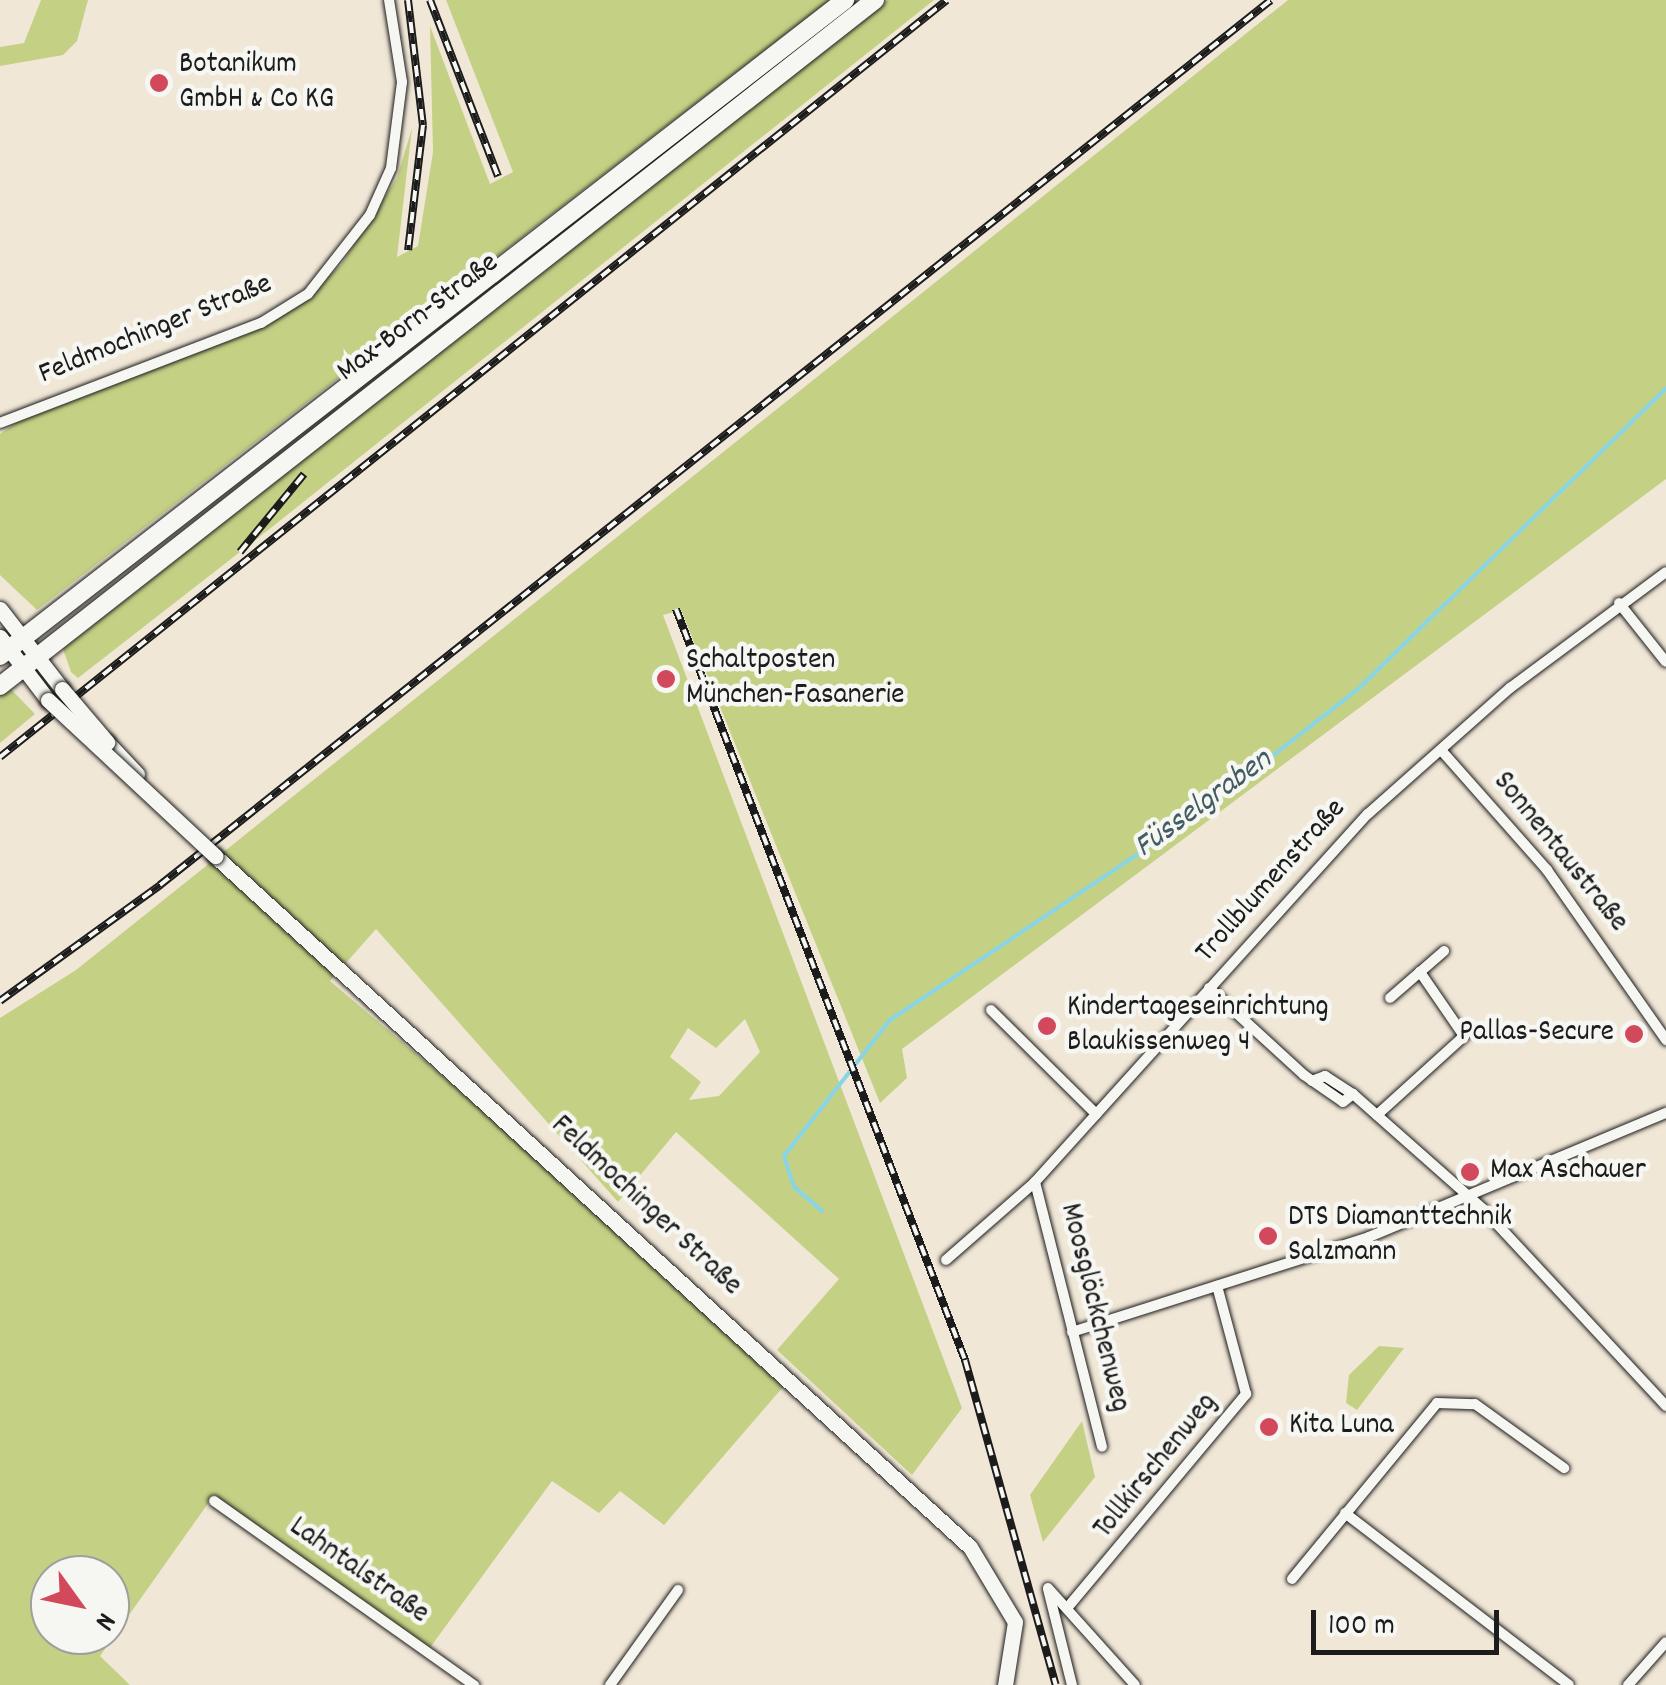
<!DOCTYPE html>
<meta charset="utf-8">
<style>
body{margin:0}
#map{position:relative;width:1666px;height:1685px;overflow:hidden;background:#f1e7d7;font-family:Dekko,sans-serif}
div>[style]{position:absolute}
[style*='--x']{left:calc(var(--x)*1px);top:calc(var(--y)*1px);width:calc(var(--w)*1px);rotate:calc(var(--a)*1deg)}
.green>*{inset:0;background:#c4d185}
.stream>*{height:4px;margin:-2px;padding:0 2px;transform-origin:2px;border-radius:2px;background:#87d5e6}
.roads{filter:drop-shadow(0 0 2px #1c1c1c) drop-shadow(0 0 2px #1c1c1c)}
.street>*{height:10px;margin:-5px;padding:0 5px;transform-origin:5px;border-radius:5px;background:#f6f6f2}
.secondary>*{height:15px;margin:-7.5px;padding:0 7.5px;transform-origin:7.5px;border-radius:7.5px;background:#f6f6f2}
.primary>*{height:18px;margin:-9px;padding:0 9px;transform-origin:9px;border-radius:9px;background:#f6f6f2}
.rail>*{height:8px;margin-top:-4px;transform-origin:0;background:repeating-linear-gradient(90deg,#f6f6f2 0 11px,#1c1c1c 0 22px);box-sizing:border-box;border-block:2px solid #1c1c1c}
.bridges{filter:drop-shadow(0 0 2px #1c1c1c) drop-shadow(0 0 2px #1c1c1c)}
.secondary-bridge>*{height:15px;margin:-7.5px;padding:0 7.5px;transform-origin:7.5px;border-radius:7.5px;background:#f6f6f2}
.dots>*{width:28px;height:28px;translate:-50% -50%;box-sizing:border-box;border:5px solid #f6f6f2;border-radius:50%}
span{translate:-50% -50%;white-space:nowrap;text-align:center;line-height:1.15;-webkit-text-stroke:9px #f6f6f2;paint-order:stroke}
.poi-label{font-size:30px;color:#1c1c1c}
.left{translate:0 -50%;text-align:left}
.right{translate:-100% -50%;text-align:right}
.street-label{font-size:30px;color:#1c1c1c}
.water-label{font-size:32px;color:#415d63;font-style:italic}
.north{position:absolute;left:30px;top:1555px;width:100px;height:100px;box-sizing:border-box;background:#f6f6f2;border:2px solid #9f9f9c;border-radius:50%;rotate:123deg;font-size:28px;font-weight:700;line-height:40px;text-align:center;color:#1c1c1c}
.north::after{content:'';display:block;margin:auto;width:35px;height:45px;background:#d1495b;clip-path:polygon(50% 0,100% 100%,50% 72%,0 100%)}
.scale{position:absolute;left:1311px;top:1610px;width:188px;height:45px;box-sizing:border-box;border:5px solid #1c1c1c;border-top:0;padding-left:12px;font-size:30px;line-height:35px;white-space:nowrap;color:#1c1c1c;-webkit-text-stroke:8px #f6f6f2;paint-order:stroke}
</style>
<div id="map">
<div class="green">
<div style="clip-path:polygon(41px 0,88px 0,77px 41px,63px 55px,0 66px,0 47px,24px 43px)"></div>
<div style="clip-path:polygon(446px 0,830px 0,37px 610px,0 575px,0 434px,27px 415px,290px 311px,341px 265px,397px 178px,412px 128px,397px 257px,418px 246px,433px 152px,430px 26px,490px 184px,513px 172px)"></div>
<div style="clip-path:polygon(888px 0,934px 0,272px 527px,78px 678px,71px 672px,63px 649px)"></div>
<div style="clip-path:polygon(evenodd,1288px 0,1666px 0,1666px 479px,902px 1049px,907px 1078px,880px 1103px,681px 610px,663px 615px,962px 1408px,912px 1475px,777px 1350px,839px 1279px,676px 1132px,618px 1202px,376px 929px,330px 981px,539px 1158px,783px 1387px,664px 1525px,620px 1491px,599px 1513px,552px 1481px,429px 1649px,214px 1495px,100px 1656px,130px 1685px,0 1685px,0 1018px,76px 970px,1288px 0,745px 1019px,760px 1052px,719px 1096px,689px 1100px,701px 1082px,670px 1057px,688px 1028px,716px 1048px,745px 1019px,1288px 0,50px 1575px,110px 1575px,110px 1635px,50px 1635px,50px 1575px)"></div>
<div style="clip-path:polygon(0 678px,35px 714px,0 743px)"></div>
<div style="clip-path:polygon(1379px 1346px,1404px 1348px,1357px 1410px,1346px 1403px,1349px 1375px)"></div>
<div style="clip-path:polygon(1082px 1421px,1095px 1477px,1043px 1542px,1030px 1495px)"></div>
</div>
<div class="stream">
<div style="--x:822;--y:1211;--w:37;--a:-139"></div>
<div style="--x:794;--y:1187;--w:33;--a:-108"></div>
<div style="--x:784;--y:1156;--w:172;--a:-52.1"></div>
<div style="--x:890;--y:1020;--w:371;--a:-33.8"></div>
<div style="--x:1198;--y:814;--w:204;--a:-38"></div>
<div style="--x:1359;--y:688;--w:429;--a:-44.3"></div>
</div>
<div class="roads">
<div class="street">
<div style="--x:0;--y:423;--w:280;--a:-21"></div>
<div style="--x:261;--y:323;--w:55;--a:-31.7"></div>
<div style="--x:308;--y:294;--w:100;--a:-51.9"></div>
<div style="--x:370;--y:215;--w:51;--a:-65.9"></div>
<div style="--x:391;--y:168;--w:87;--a:-82.7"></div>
<div style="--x:402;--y:82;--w:83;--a:-99"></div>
<div style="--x:1619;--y:603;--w:75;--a:51.5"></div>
<div style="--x:1441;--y:750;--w:160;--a:48.5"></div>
<div style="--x:1547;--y:870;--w:208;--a:55"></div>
<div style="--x:1209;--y:988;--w:129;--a:42.5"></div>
<div style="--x:1304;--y:1075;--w:47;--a:34.7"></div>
<div style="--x:1343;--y:1102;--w:13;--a:-39"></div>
<div style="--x:1390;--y:998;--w:40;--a:-41"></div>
<div style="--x:991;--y:1010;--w:148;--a:44.7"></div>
<div style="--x:1312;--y:1081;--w:14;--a:-21"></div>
<div style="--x:1325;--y:1076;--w:33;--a:33"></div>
<div style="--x:1353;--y:1094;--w:174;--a:41.5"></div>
<div style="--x:1483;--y:1209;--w:269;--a:47.1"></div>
<div style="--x:1377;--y:1115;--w:118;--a:-42.2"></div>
<div style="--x:1464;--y:1036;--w:78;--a:-124.5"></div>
<div style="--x:1420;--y:972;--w:32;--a:-41"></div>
<div style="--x:1035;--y:1182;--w:273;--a:75.8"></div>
<div style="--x:946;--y:1260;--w:118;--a:-41.2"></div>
<div style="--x:1035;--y:1182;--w:496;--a:-47.9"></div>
<div style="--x:1368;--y:814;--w:190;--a:-41.6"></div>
<div style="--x:1510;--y:688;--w:194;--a:-36.6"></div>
<div style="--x:1072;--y:1332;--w:312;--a:-17.7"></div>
<div style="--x:1369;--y:1237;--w:322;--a:-22.7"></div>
<div style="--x:214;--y:1501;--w:319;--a:35.3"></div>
<div style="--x:1345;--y:1513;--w:282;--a:37.5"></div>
<div style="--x:1292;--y:1579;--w:228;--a:-50.5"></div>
<div style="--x:1437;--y:1403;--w:38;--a:2"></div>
<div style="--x:1475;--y:1404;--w:110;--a:35.7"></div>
<div style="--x:1048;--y:1588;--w:130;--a:48.1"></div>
<div style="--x:1048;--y:1589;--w:99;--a:76"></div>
<div style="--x:1068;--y:1607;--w:278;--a:-50.1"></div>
<div style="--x:1246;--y:1394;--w:112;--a:-105"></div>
<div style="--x:610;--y:1685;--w:117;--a:-54.4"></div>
<div style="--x:1628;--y:1685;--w:57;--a:-48.5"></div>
</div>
<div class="secondary">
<div style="--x:0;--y:609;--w:101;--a:52.2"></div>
<div style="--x:0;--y:637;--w:79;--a:52.7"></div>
<div style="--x:107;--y:742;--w:44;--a:46.8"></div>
<div style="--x:215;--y:856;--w:1023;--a:42.47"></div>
<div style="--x:970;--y:1547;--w:87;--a:59"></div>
<div style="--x:1015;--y:1622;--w:64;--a:99"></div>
</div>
<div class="primary">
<div style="--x:0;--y:656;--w:1070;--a:-37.82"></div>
<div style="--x:0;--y:686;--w:1112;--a:-38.1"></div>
</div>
</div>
<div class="rail">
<div style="--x:408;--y:0;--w:126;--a:83.2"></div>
<div style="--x:423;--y:125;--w:126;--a:96.8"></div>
<div style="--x:430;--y:0;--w:189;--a:68.9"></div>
<div style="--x:240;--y:552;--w:101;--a:-50.6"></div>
<div style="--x:676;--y:609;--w:805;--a:68.95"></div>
<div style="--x:965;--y:1360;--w:337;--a:74.4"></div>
<div style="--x:0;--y:757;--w:1212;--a:-38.64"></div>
<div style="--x:0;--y:1001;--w:198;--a:-35.9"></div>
<div style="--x:160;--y:885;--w:1420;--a:-38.54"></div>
</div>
<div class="bridges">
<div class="secondary-bridge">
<div style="--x:62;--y:689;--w:70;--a:49.7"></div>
<div style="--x:48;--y:700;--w:229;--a:43"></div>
</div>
</div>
<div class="dots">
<div style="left:159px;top:83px;background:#d1495b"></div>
<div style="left:666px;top:679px;background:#d1495b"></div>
<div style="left:1047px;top:1026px;background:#d1495b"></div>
<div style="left:1634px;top:1034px;background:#d1495b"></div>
<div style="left:1470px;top:1172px;background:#d1495b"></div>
<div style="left:1268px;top:1236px;background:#d1495b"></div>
<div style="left:1269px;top:1427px;background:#d1495b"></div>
</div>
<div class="poi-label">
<span class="left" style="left:179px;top:83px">Botanikum<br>GmbH &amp; Co KG</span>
<span class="left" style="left:686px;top:679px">Schaltposten<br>München-Fasanerie</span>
<span class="left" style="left:1067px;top:1026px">Kindertageseinrichtung<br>Blaukissenweg 4</span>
<span class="right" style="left:1614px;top:1034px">Pallas-Secure</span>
<span class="left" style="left:1490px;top:1172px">Max Aschauer</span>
<span class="left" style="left:1288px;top:1236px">DTS Diamanttechnik<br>Salzmann</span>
<span class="left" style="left:1289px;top:1427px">Kita Luna</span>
</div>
<div class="street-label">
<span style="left:419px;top:319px;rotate:-37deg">Max-Born-Straße</span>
<span style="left:156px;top:331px;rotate:-22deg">Feldmochinger Straße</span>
<span style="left:1559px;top:853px;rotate:51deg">Sonnentaustraße</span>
<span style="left:1272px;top:882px;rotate:-48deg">Trollblumenstraße</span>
<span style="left:645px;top:1207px;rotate:43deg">Feldmochinger Straße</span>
<span style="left:1093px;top:1308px;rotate:76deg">Moosglöckchenweg</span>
<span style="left:1157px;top:1467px;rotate:-51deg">Tollkirschenweg</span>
<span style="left:358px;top:1572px;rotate:35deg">Lahntalstraße</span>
</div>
<div class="water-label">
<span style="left:1204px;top:805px;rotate:-36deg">Füsselgraben</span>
</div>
<div class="north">N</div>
<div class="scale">100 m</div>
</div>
